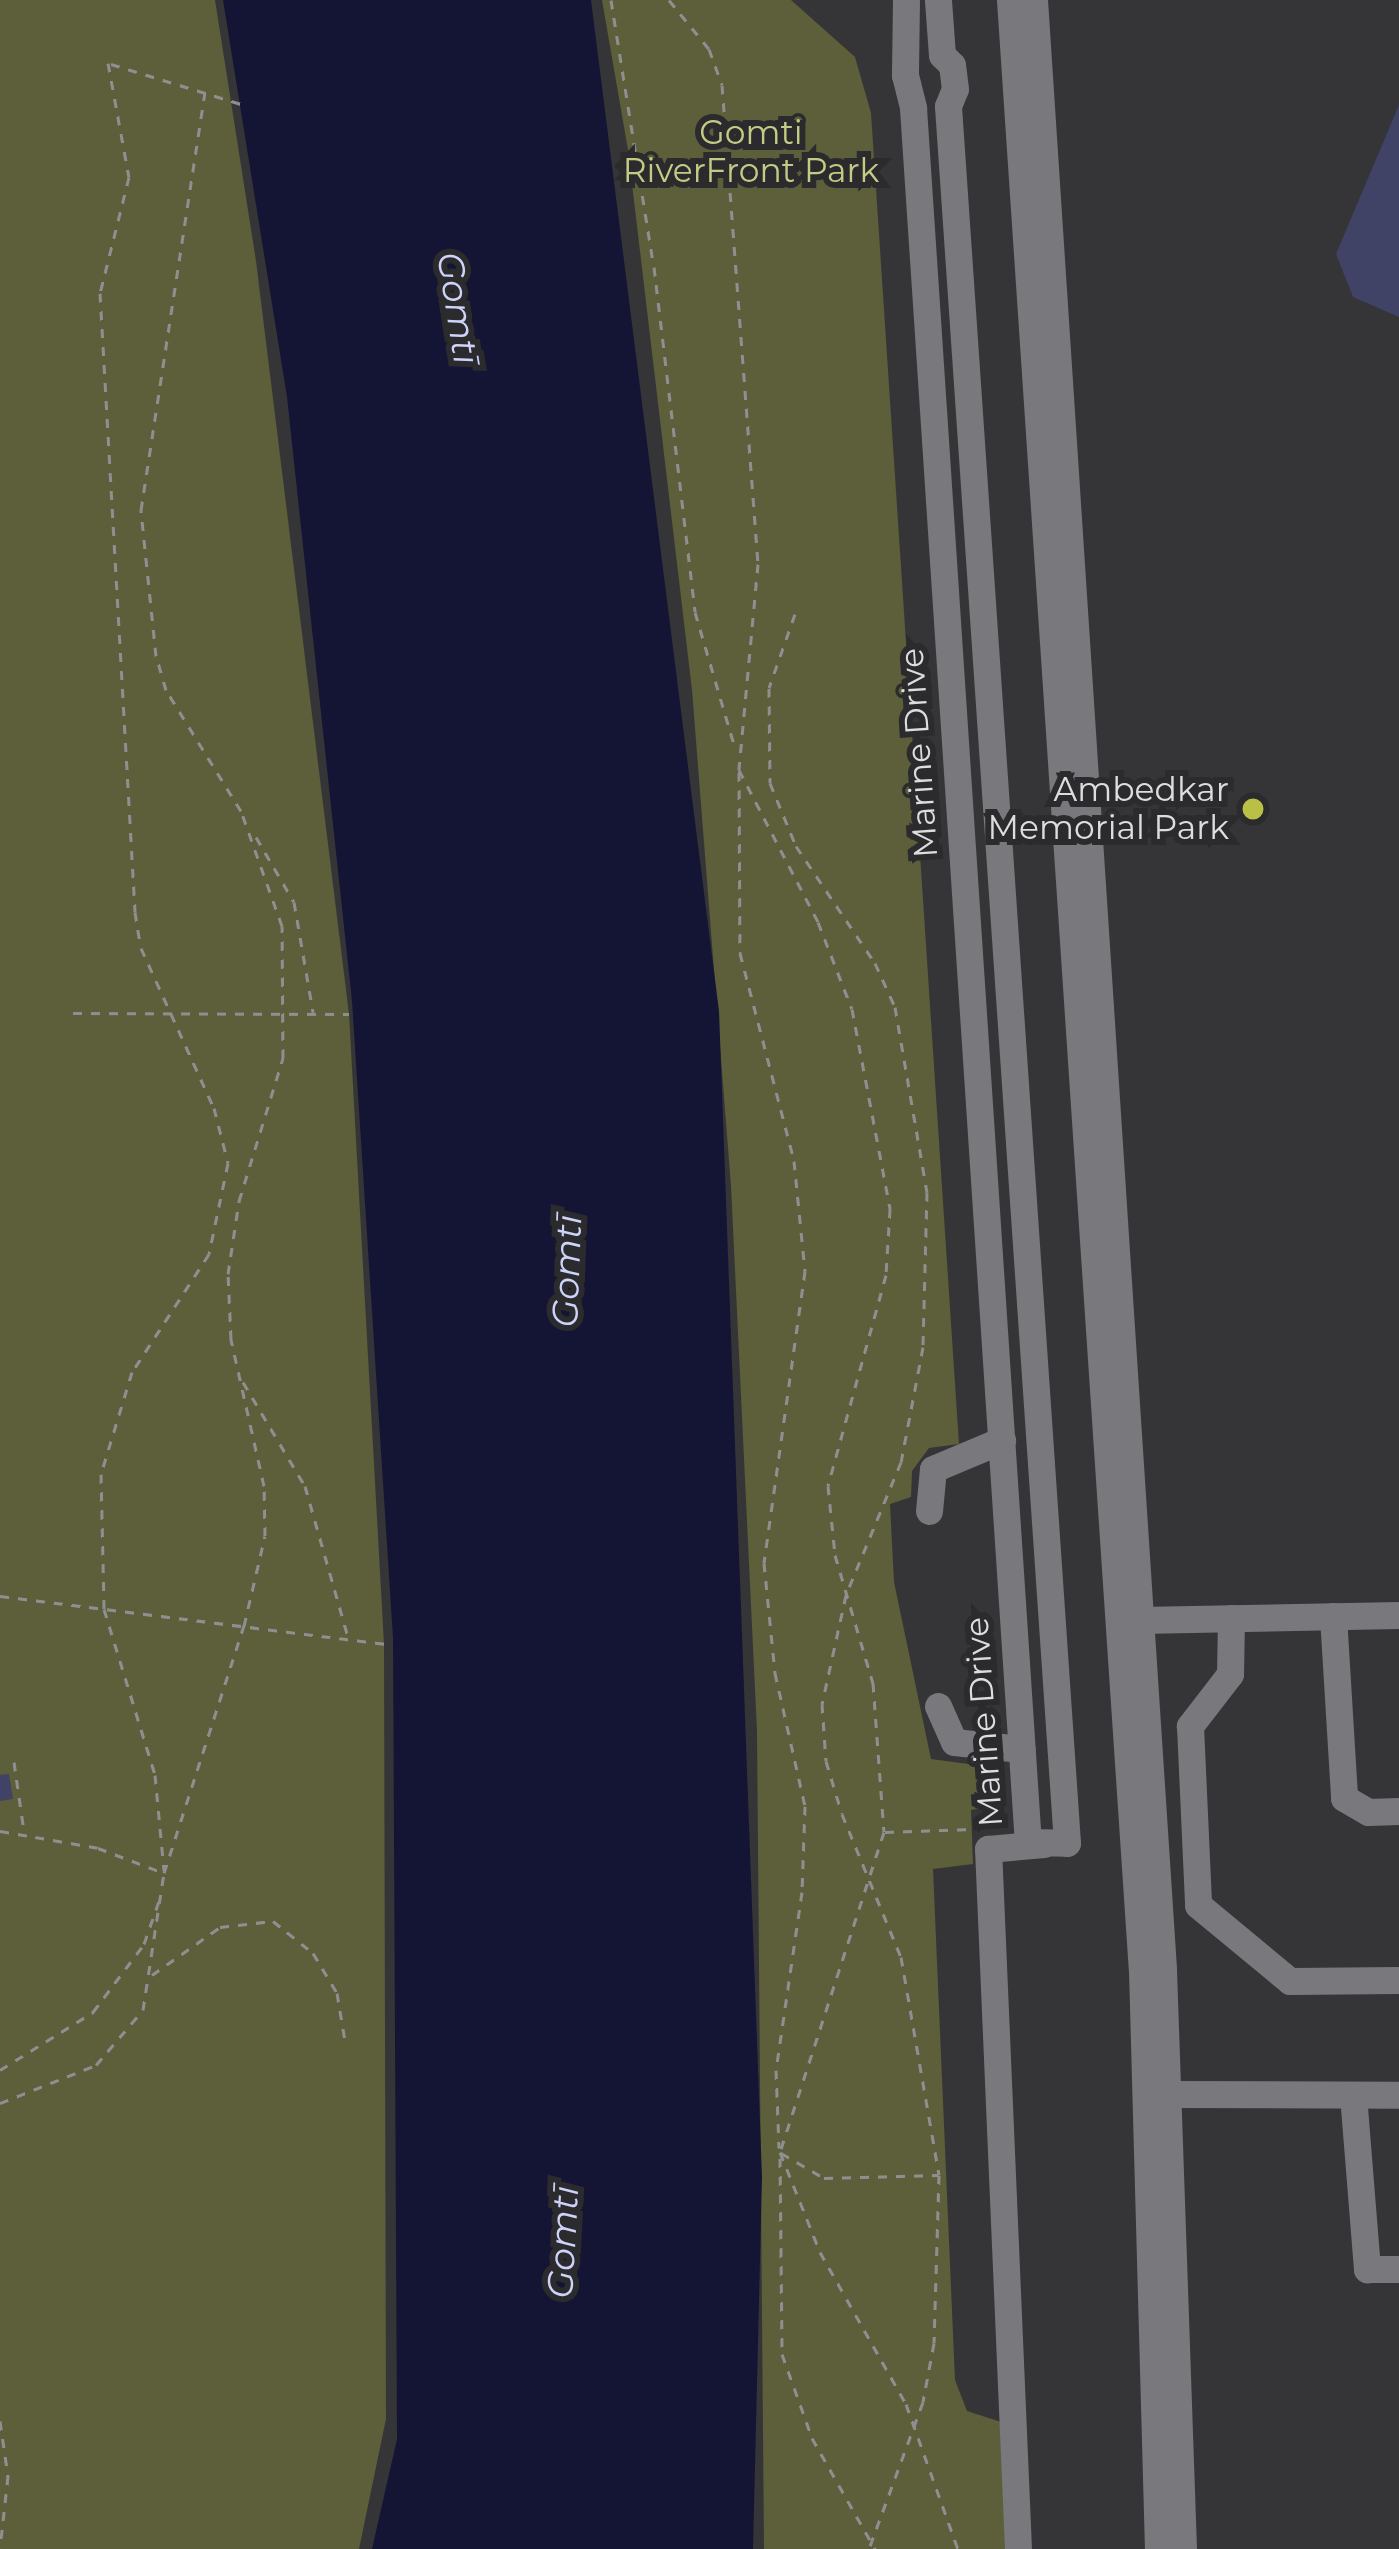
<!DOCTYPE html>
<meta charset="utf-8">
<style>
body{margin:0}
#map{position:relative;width:1399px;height:2549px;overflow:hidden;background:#353538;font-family:Montserrat,sans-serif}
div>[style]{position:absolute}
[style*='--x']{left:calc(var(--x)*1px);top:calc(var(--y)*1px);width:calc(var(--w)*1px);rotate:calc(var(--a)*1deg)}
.green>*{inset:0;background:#5c5f3a}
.water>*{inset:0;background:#141534}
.building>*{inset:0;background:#404366}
.path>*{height:3px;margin-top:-1.5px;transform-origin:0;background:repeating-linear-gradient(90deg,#8f8f91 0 9px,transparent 0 18px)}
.minor>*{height:27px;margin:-13.5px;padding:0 13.5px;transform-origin:13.5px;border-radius:13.5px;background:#79797d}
.dots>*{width:33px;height:33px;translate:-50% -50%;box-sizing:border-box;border:6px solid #2b2b2e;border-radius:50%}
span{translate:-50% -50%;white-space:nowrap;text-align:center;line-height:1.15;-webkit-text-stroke:12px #2b2b2e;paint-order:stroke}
.park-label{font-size:33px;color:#c5cb85}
.street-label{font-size:33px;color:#dddddf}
.poi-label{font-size:33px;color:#dddddf}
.right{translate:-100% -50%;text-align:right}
.water-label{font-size:36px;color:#ced3fa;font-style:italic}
</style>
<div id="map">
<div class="green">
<div style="clip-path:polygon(0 0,215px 0,256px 261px,349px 1014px,384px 1644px,386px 2419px,359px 2549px,0 2549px)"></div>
<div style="clip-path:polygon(602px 0,791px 0,855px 57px,871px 113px,959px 1444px,929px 1448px,912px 1471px,911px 1497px,890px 1504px,894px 1582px,931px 1759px,976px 1765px,990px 1807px,971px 1810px,973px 1864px,933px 1869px,955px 2380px,967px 2411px,1001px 2422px,1006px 2549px,764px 2549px,757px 1731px,731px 1186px,692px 690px,628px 150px)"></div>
</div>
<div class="water">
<div style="clip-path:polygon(223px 0,591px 0,719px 1011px,762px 2177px,753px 2549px,372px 2549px,397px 2439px,393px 1638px,352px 1001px,287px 397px)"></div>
</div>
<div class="building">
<div style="clip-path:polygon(1399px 105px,1399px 317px,1353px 297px,1336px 254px)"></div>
<div style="clip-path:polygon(9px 1774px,13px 1799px,0 1801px,0 1775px)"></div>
</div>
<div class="path">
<div style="--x:611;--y:0;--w:270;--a:80.9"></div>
<div style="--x:654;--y:267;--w:347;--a:83.2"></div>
<div style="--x:695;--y:612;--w:142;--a:73.6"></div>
<div style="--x:669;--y:0;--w:63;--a:50.8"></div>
<div style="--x:709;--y:49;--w:38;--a:70"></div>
<div style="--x:722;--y:85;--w:480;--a:85.7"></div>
<div style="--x:758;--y:564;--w:207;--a:95.3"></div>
<div style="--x:739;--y:770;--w:171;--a:62.5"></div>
<div style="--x:818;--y:922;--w:93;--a:68.7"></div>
<div style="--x:852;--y:1009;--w:204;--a:79.2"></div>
<div style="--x:890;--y:1209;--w:66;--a:93.5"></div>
<div style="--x:886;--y:1275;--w:219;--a:105.4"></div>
<div style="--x:828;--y:1486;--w:69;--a:84.2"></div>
<div style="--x:835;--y:1555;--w:134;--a:73.5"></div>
<div style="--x:873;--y:1683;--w:149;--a:85.8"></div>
<div style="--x:884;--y:1832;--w:336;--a:108"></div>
<div style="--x:780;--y:2152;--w:108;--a:68.2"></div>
<div style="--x:820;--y:2252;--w:175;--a:60.5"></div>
<div style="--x:906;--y:2404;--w:154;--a:70.3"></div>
<div style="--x:108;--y:63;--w:116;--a:79.6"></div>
<div style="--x:129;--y:177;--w:120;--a:104"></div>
<div style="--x:100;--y:293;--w:620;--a:86.76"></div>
<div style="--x:135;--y:912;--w:36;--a:81"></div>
<div style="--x:141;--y:948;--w:176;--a:65.5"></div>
<div style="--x:214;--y:1108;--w:57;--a:75.7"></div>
<div style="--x:228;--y:1163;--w:93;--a:101.8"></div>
<div style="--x:209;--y:1254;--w:141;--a:123.1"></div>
<div style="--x:132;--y:1372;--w:107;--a:106.9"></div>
<div style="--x:101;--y:1474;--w:135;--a:88.7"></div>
<div style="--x:104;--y:1609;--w:174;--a:72.9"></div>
<div style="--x:155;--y:1775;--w:96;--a:84.6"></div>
<div style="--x:111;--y:64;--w:136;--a:17.1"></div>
<div style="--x:795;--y:614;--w:78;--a:109.4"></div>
<div style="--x:769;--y:688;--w:95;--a:89.4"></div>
<div style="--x:770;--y:783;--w:68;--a:67.6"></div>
<div style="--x:796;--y:846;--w:141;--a:56"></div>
<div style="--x:875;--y:963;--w:48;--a:65.6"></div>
<div style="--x:895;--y:1007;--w:188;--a:80.2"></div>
<div style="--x:927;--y:1192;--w:155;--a:91.5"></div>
<div style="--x:923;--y:1347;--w:117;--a:100.8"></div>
<div style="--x:901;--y:1462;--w:144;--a:112.5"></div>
<div style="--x:846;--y:1595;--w:112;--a:102.4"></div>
<div style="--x:822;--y:1704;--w:57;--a:86"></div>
<div style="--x:826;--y:1761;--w:55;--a:73.2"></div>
<div style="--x:842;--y:1814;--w:155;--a:67.6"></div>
<div style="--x:901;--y:1957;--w:221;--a:80.1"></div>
<div style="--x:939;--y:2175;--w:168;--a:91.7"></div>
<div style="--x:934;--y:2343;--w:60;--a:100.6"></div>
<div style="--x:923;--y:2402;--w:157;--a:110.2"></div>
<div style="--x:739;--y:772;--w:181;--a:89.7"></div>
<div style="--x:740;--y:953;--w:215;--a:75.4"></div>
<div style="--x:794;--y:1161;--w:111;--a:84.3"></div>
<div style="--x:805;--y:1271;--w:295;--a:98"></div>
<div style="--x:764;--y:1563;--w:111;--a:84.3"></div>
<div style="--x:775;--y:1673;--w:136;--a:77.3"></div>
<div style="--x:805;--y:1806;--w:86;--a:92"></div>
<div style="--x:802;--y:1892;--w:180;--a:98.3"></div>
<div style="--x:776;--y:2070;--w:78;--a:87.8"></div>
<div style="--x:256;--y:837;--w:75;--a:59.7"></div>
<div style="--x:294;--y:902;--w:112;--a:80.2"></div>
<div style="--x:73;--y:1013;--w:276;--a:0.2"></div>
<div style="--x:243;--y:1382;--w:121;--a:59.2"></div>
<div style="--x:305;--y:1486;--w:157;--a:74.1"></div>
<div style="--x:0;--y:1596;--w:387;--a:7.1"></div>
<div style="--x:14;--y:1762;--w:70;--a:81.8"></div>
<div style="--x:0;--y:1831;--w:99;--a:9.8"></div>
<div style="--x:98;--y:1848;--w:71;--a:20.7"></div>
<div style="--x:885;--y:1832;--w:87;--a:-2"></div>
<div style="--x:152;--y:1975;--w:83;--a:-35.2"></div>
<div style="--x:220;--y:1927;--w:53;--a:-6.5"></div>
<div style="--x:273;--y:1921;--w:51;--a:38.7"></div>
<div style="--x:313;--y:1953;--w:47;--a:59"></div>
<div style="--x:337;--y:1993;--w:49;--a:80.5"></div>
<div style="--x:0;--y:2070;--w:110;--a:-31.9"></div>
<div style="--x:93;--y:2012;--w:85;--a:-53.1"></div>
<div style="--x:144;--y:1944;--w:49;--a:-70.8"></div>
<div style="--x:0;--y:2103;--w:103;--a:-21.6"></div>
<div style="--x:96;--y:2065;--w:72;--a:-49.5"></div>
<div style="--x:143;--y:2010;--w:139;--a:-81.3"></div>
<div style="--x:164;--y:1873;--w:260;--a:-72.1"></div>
<div style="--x:244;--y:1626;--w:92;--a:-76.9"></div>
<div style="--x:265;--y:1536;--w:50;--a:-91.1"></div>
<div style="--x:264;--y:1486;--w:151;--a:-102.7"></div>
<div style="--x:231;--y:1339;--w:65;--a:-92.6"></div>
<div style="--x:228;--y:1274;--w:74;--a:-81.4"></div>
<div style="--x:239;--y:1201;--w:150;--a:-72.9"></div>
<div style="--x:283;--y:1058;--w:132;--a:-90.4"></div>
<div style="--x:282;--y:926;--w:122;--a:-109.6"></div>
<div style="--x:241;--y:811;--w:142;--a:-121.8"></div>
<div style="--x:166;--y:690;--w:35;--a:-106"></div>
<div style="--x:156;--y:656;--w:147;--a:-95.9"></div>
<div style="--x:141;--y:510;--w:422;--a:-81.3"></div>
<div style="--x:781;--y:2153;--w:50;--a:30.2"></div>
<div style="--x:824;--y:2178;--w:114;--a:-1.5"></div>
<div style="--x:780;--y:2158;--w:196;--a:89.4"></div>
<div style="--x:782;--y:2354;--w:89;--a:70.3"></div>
<div style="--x:812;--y:2438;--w:128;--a:60.4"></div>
<div style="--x:0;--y:2421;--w:56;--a:81.7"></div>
<div style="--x:8;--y:2476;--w:72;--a:96.3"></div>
</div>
<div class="minor">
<div style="--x:906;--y:0;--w:75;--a:90.8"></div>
<div style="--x:905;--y:75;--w:34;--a:76"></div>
<div style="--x:913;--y:108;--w:1738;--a:86.21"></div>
<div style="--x:1028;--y:1842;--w:39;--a:1"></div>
<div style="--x:1067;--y:1843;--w:1741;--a:-93.92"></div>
<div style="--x:948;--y:106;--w:18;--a:-68"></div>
<div style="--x:955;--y:89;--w:24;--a:-97"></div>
<div style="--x:952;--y:65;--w:14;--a:-135"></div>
<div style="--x:942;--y:55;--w:55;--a:-94.2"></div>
<div style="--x:1010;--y:0;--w:1974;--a:86.17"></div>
<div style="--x:1142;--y:1970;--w:579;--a:88.42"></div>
<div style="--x:1034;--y:0;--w:1974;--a:86.25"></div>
<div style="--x:1163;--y:1970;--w:579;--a:88.02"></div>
<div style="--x:929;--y:1511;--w:42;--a:-84.6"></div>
<div style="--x:933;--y:1469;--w:75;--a:-22.8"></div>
<div style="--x:1333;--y:1616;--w:182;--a:86.5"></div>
<div style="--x:1344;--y:1798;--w:28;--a:30"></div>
<div style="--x:1368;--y:1812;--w:31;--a:-2"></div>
<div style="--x:1231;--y:1618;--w:56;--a:91"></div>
<div style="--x:1230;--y:1674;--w:66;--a:127.6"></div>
<div style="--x:1190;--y:1726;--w:179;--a:87.4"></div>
<div style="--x:1198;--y:1905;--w:119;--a:39.6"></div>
<div style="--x:1290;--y:1981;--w:109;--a:-0.5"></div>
<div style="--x:1139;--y:1620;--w:260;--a:-1.1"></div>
<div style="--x:938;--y:1706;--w:39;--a:66"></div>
<div style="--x:954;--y:1742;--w:68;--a:5.9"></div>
<div style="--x:1167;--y:2094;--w:232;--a:0.2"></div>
<div style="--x:1353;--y:2095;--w:175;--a:85.4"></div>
<div style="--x:1367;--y:2269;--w:32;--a:0"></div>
<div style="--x:1018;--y:2549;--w:701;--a:-92.45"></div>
<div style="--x:988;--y:1849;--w:56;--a:-5.1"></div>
</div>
<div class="dots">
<div style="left:1253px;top:809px;background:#bac045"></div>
</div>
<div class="park-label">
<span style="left:751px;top:152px">Gomti<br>RiverFront Park</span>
</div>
<div class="street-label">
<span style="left:919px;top:753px;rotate:-94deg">Marine Drive</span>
<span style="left:984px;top:1722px;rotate:-94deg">Marine Drive</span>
</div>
<div class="poi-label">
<span class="right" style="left:1229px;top:809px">Ambedkar<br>Memorial Park</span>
</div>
<div class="water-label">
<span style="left:458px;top:308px;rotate:81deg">Gomtī</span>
<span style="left:567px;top:1271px;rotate:-88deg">Gomtī</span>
<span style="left:563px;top:2242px;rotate:-87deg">Gomtī</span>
</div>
</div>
